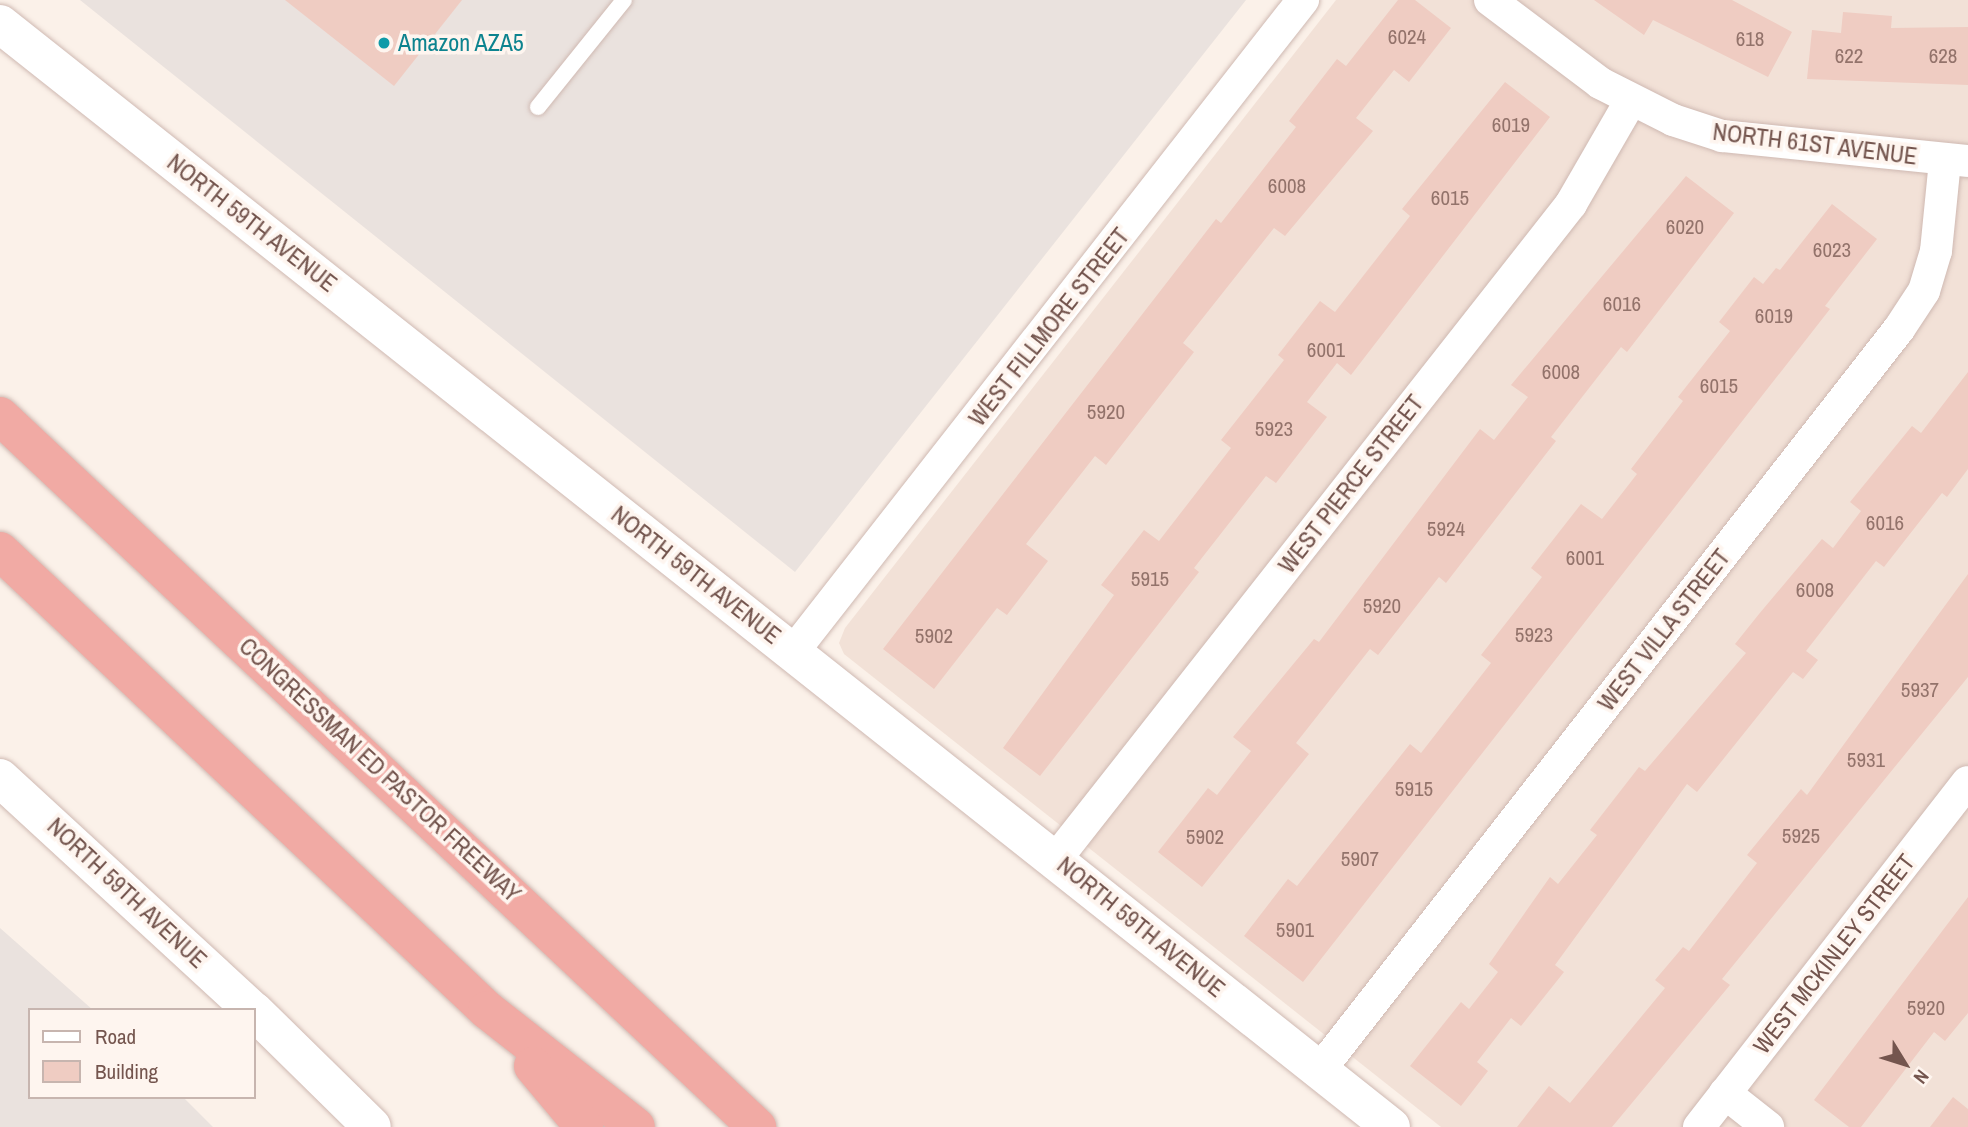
<!DOCTYPE html>
<style>
body{margin:0}
#map{position:relative;width:1968px;height:1127px;overflow:hidden;background:#fbf1e9;font-family:"Archivo Narrow",sans-serif}
div>[style]{position:absolute}
[style*='--x']{left:calc(var(--x)*1px);top:calc(var(--y)*1px);width:calc(var(--w)*1px);rotate:calc(var(--a)*1deg)}
.residential>*{inset:0;background:#f2e1d7}
.industrial>*{inset:0;background:#eae2de}
.building>*{inset:0;background:#efccc2}
.roads{filter:drop-shadow(0 0 2px #cfb9b2) drop-shadow(0 0 2px #cfb9b2)}
.service>*{height:16px;margin:-8px;padding:0 8px;transform-origin:8px;border-radius:8px;background:#fff}
.minor>*{height:32px;margin:-16px;padding:0 16px;transform-origin:16px;border-radius:16px;background:#fff}
.secondary>*{height:38px;margin:-19px;padding:0 19px;transform-origin:19px;border-radius:19px;background:#fff}
.motorway>*{height:38px;margin:-19px;padding:0 19px;transform-origin:19px;border-radius:19px;background:#f1aaa4}
.dots>*{width:19px;height:19px;translate:-50% -50%;box-sizing:border-box;border:4px solid #fef5ef;border-radius:50%}
span{translate:-50% -50%;white-space:nowrap;text-align:center;line-height:1.15;-webkit-text-stroke:7px #fef5ef;paint-order:stroke}
.number-label{font-size:21px;color:#93736b}
.number-label span{-webkit-text-stroke-width:0}
.culture-label{font-size:24px;color:#0d838f}
.left{translate:0 -50%;text-align:left}
.street-label{font-size:24px;color:#74554e}
.legend{position:absolute;left:28px;top:1008px;width:228px;height:91px;box-sizing:border-box;background:#fef5ef;border:2px solid #c7b5af;margin:0;padding:9px 12px;list-style:none;font-size:21px;color:#74554e}
.legend li{display:flex;align-items:center;gap:14px;height:35px}
.legend b{width:35px;border:2px solid #c7b5af}
.north{position:absolute;left:1870px;top:1029px;width:70px;height:70px;-webkit-text-stroke:5px #fef5ef;paint-order:stroke;rotate:128deg;font-size:19px;font-weight:700;line-height:28px;text-align:center;color:#74554e}
.north::after{content:'';display:block;margin:auto;width:24px;height:32px;background:#74554e;clip-path:polygon(50% 0,100% 100%,50% 72%,0 100%)}
</style>
<div id="map">
<div class="residential">
<div style="clip-path:polygon(1336px 0,1968px 0,1968px 1127px,1441px 1127px,844px 654px,839px 643px,845px 628px)"></div>
</div>
<div class="industrial">
<div style="clip-path:polygon(80px 0,1246px 0,795px 572px)"></div>
<div style="clip-path:polygon(0 928px,93px 1010px,30px 1010px,30px 1097px,183px 1097px,213px 1127px,0 1127px)"></div>
</div>
<div class="building">
<div style="clip-path:polygon(285px 0,462px 0,394px 86px)"></div>
<div style="clip-path:polygon(1398px 0,1415px 0,1451px 28px,1409px 82px,1394px 70px,1356px 118px,1373px 131px,1285px 236px,1274px 228px,1183px 343px,1194px 352px,1106px 465px,1095px 456px,1026px 544px,1048px 561px,1007px 615px,997px 608px,934px 689px,883px 649px,1216px 219px,1221px 223px,1296px 127px,1289px 121px,1337px 59px,1346px 66px)"></div>
<div style="clip-path:polygon(1594px 0,1732px 0,1792px 32px,1768px 77px,1653px 20px,1644px 35px)"></div>
<div style="clip-path:polygon(1843px 12px,1892px 16px,1891px 28px,1968px 27px,1968px 85px,1807px 79px,1812px 30px,1841px 33px)"></div>
<div style="clip-path:polygon(1505px 82px,1550px 117px,1351px 375px,1337px 363px,1307px 402px,1327px 417px,1276px 483px,1266px 476px,1194px 568px,1199px 572px,1040px 776px,1003px 748px,1114px 595px,1101px 585px,1144px 530px,1159px 541px,1231px 448px,1221px 440px,1284px 360px,1278px 355px,1320px 301px,1335px 312px,1410px 216px,1402px 209px)"></div>
<div style="clip-path:polygon(1686px 176px,1734px 213px,1627px 352px,1621px 347px,1551px 437px,1556px 441px,1446px 583px,1439px 577px,1378px 655px,1370px 649px,1296px 743px,1309px 754px,1202px 887px,1158px 852px,1208px 788px,1217px 795px,1251px 751px,1233px 737px,1314px 639px,1319px 642px,1480px 429px,1494px 440px,1528px 397px,1511px 385px)"></div>
<div style="clip-path:polygon(1832px 204px,1877px 239px,1825px 306px,1830px 309px,1303px 982px,1244px 936px,1288px 879px,1297px 886px,1410px 744px,1421px 753px,1491px 663px,1481px 655px,1542px 577px,1531px 568px,1581px 504px,1602px 519px,1637px 474px,1631px 469px,1683px 401px,1678px 397px,1730px 331px,1719px 322px,1754px 277px,1763px 284px,1776px 268px,1780px 270px)"></div>
<div style="clip-path:polygon(1968px 372px,1968px 469px,1947px 497px,1942px 493px,1884px 567px,1876px 561px,1806px 651px,1818px 660px,1803px 679px,1793px 672px,1697px 792px,1687px 784px,1555px 965px,1564px 972px,1521px 1026px,1511px 1018px,1477px 1062px,1488px 1071px,1461px 1106px,1410px 1066px,1461px 1002px,1469px 1009px,1498px 972px,1489px 964px,1550px 877px,1558px 884px,1597px 835px,1590px 830px,1639px 767px,1645px 771px,1746px 653px,1735px 644px,1759px 614px,1822px 539px,1833px 548px,1861px 511px,1850px 502px,1912px 426px,1921px 433px)"></div>
<div style="clip-path:polygon(1968px 574px,1968px 677px,1722px 979px,1730px 985px,1612px 1127px,1517px 1127px,1549px 1086px,1570px 1103px,1665px 988px,1655px 980px,1683px 947px,1689px 951px,1757px 863px,1747px 855px,1801px 789px,1807px 795px)"></div>
<div style="clip-path:polygon(1968px 897px,1968px 1013px,1945px 1041px,1934px 1032px,1861px 1127px,1849px 1127px,1814px 1100px)"></div>
<div style="clip-path:polygon(1953px 1097px,1968px 1109px,1968px 1127px,1930px 1127px)"></div>
</div>
<div class="roads">
<div class="service">
<div style="--x:538;--y:107;--w:137;--a:-51.2"></div>
</div>
<div class="minor">
<div style="--x:1490;--y:0;--w:138;--a:37"></div>
<div style="--x:1600;--y:83;--w:82;--a:26.9"></div>
<div style="--x:1673;--y:120;--w:52;--a:18.1"></div>
<div style="--x:1722;--y:136;--w:247;--a:5.8"></div>
<div style="--x:793;--y:652;--w:828;--a:-51.97"></div>
<div style="--x:1056;--y:859;--w:833;--a:-51.82"></div>
<div style="--x:1571;--y:204;--w:120;--a:-60"></div>
<div style="--x:1319;--y:1071;--w:942;--a:-51.99"></div>
<div style="--x:1899;--y:329;--w:45;--a:-56.7"></div>
<div style="--x:1924;--y:291;--w:42;--a:-73.3"></div>
<div style="--x:1936;--y:251;--w:90;--a:-84.3"></div>
<div style="--x:1725;--y:1093;--w:55;--a:38.3"></div>
<div style="--x:1699;--y:1127;--w:437;--a:-52.1"></div>
</div>
<div class="secondary">
<div style="--x:0;--y:24;--w:1775;--a:38.41"></div>
<div style="--x:0;--y:778;--w:343;--a:42.6"></div>
<div style="--x:254;--y:1011;--w:165;--a:44.5"></div>
</div>
<div class="motorway">
<div style="--x:0;--y:416;--w:1039;--a:43.21"></div>
<div style="--x:0;--y:551;--w:669;--a:43.3"></div>
<div style="--x:487;--y:1010;--w:189;--a:38.1"></div>
<div style="--x:533;--y:1066;--w:80;--a:50.1"></div>
</div>
</div>
<div class="dots">
<div style="left:384px;top:43px;background:#0f9aa8"></div>
</div>
<div class="number-label">
<span style="left:1407px;top:37px">6024</span>
<span style="left:1750px;top:39px">618</span>
<span style="left:1849px;top:56px">622</span>
<span style="left:1943px;top:56px">628</span>
<span style="left:1511px;top:125px">6019</span>
<span style="left:1287px;top:186px">6008</span>
<span style="left:1450px;top:198px">6015</span>
<span style="left:1685px;top:227px">6020</span>
<span style="left:1832px;top:250px">6023</span>
<span style="left:1622px;top:304px">6016</span>
<span style="left:1774px;top:316px">6019</span>
<span style="left:1326px;top:350px">6001</span>
<span style="left:1561px;top:372px">6008</span>
<span style="left:1719px;top:386px">6015</span>
<span style="left:1106px;top:412px">5920</span>
<span style="left:1274px;top:429px">5923</span>
<span style="left:1885px;top:523px">6016</span>
<span style="left:1446px;top:529px">5924</span>
<span style="left:1585px;top:558px">6001</span>
<span style="left:1150px;top:579px">5915</span>
<span style="left:1815px;top:590px">6008</span>
<span style="left:1382px;top:606px">5920</span>
<span style="left:1534px;top:635px">5923</span>
<span style="left:934px;top:636px">5902</span>
<span style="left:1920px;top:690px">5937</span>
<span style="left:1866px;top:760px">5931</span>
<span style="left:1414px;top:789px">5915</span>
<span style="left:1801px;top:836px">5925</span>
<span style="left:1205px;top:837px">5902</span>
<span style="left:1360px;top:859px">5907</span>
<span style="left:1295px;top:930px">5901</span>
<span style="left:1926px;top:1008px">5920</span>
</div>
<div class="culture-label">
<span class="left" style="left:398px;top:43px">Amazon AZA5</span>
</div>
<div class="street-label">
<span style="left:1815px;top:144px;rotate:7deg">NORTH 61ST AVENUE</span>
<span style="left:252px;top:223px;rotate:38deg">NORTH 59TH AVENUE</span>
<span style="left:1049px;top:327px;rotate:-52deg">WEST FILLMORE STREET</span>
<span style="left:1351px;top:484px;rotate:-52deg">WEST PIERCE STREET</span>
<span style="left:696px;top:575px;rotate:38deg">NORTH 59TH AVENUE</span>
<span style="left:1664px;top:630px;rotate:-52deg">WEST VILLA STREET</span>
<span style="left:380px;top:770px;rotate:43deg">CONGRESSMAN ED PASTOR FREEWAY</span>
<span style="left:127px;top:893px;rotate:43deg">NORTH 59TH AVENUE</span>
<span style="left:1141px;top:927px;rotate:39deg">NORTH 59TH AVENUE</span>
<span style="left:1834px;top:954px;rotate:-52deg">WEST MCKINLEY STREET</span>
</div>
<ul class="legend">
<li><b style="height:9px;background:#fff"></b>Road</li>
<li><b style="height:19px;background:#efccc2"></b>Building</li>
</ul>
<div class="north">N</div>
</div>
